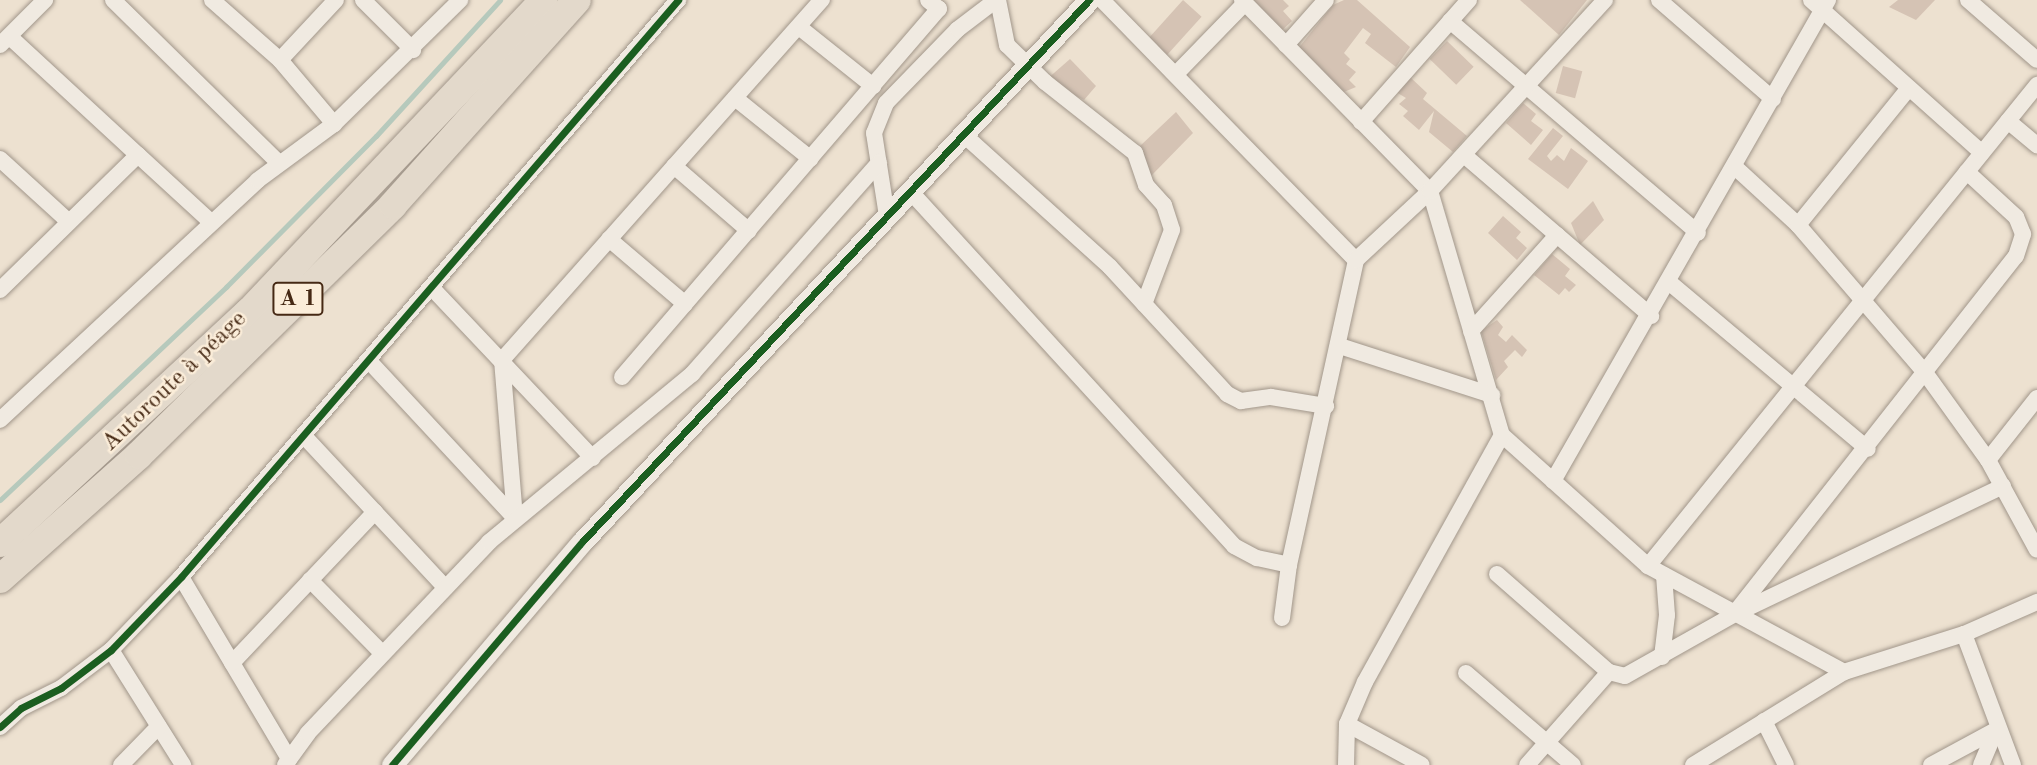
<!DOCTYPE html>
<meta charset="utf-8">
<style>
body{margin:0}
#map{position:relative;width:2037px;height:765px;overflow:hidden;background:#ede1d0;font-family:"Old Standard TT",serif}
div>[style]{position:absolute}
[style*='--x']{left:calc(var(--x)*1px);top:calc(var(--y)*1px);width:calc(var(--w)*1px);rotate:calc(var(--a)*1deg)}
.stream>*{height:5px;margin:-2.5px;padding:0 2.5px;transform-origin:2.5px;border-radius:2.5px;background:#b6c9bc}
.building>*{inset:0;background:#d5c3b4;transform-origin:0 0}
.roads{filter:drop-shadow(0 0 2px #a1968a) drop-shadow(0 0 2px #a1968a)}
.street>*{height:16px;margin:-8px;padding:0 8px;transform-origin:8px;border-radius:8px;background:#f0eae1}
.secondary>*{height:21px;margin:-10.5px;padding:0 10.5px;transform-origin:10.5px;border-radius:10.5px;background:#f0eae1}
.highway>*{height:28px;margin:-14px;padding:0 14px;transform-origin:14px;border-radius:14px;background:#e3d9cb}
.cycleway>*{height:7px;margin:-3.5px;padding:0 3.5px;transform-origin:3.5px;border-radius:3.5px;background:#1b5e20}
span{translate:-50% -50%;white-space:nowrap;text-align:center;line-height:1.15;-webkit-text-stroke:5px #fbedd9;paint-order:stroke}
.shield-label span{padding:2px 5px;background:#fbedd9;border:2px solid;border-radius:5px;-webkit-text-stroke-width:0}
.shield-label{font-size:23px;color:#462914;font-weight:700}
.street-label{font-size:24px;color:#462914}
</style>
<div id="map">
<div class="stream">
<div style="--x:0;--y:500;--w:311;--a:-43.3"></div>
<div style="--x:226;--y:287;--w:213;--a:-45.2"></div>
<div style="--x:376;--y:136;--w:184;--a:-47.6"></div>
</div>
<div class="building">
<div style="left:1183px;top:0;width:25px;height:52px;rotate:42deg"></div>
<div style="clip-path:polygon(1250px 0,1283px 0,1289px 6px,1283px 11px,1292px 21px,1280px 32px)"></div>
<div style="clip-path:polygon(1344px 0,1357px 0,1410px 47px,1396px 67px,1365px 43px,1371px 34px,1363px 28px,1344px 53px,1350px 59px,1346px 64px,1356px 72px,1349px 80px,1356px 87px,1339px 94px,1297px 50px,1333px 5px)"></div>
<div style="clip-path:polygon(1520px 0,1587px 0,1559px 35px)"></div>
<div style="clip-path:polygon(1898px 0,1935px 0,1916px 20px,1889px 7px)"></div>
<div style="left:1447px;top:41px;width:37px;height:25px;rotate:44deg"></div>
<div style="clip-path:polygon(1070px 59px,1096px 86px,1084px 100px,1046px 80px)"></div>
<div style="left:1563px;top:66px;width:20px;height:28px;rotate:15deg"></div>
<div style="clip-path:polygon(1410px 77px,1427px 93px,1423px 99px,1467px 136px,1453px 152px,1429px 132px,1434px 111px,1419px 130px,1403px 116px,1408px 111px,1399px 104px,1406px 98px,1396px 92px)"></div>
<div style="clip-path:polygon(1523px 103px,1536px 114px,1531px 121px,1543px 130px,1531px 145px,1506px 123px)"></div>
<div style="clip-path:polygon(1176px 112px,1193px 133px,1150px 177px,1140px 146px)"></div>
<div style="clip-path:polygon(1553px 128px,1563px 136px,1547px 156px,1551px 161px,1557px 155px,1564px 161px,1571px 148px,1588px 161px,1568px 189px,1528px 159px)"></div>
<div style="clip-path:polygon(1593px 201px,1604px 220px,1580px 245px,1571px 223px)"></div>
<div style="clip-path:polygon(1503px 216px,1521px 232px,1516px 238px,1527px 248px,1517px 260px,1488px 233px)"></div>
<div style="clip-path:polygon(1552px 254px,1570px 269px,1565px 276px,1576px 285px,1569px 292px,1565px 288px,1559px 295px,1534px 275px)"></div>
<div style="clip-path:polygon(1497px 320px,1503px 327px,1498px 335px,1506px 342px,1512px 335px,1527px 350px,1522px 357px,1515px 350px,1504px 361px,1508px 367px,1496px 380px,1481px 331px)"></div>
</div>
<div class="roads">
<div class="street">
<div style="--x:113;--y:0;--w:233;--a:44.5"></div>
<div style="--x:212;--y:0;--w:91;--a:41.4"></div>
<div style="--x:280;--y:60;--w:84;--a:49.8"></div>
<div style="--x:363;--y:0;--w:71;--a:45"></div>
<div style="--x:998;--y:0;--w:46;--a:78.7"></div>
<div style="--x:1007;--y:45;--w:53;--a:44.2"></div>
<div style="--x:1045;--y:82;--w:115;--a:38.3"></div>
<div style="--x:1135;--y:153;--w:34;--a:71"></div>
<div style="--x:1146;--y:185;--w:27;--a:48"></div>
<div style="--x:1164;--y:205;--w:26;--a:72"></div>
<div style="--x:1172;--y:230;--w:79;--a:110.7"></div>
<div style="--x:1102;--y:0;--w:363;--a:45.7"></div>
<div style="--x:1242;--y:0;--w:268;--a:45.5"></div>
<div style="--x:1430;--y:191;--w:254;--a:73.6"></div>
<div style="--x:1502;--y:435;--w:196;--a:41.9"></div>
<div style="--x:1648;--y:566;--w:223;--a:28.4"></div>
<div style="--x:1659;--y:0;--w:151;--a:41"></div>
<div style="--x:1811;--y:0;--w:229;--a:41.8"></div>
<div style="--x:1968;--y:0;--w:91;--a:41"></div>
<div style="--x:1450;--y:21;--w:326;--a:40.5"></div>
<div style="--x:799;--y:27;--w:95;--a:38.6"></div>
<div style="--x:10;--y:37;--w:174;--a:42.7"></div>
<div style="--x:0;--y:45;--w:64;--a:-45"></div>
<div style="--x:1286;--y:45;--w:60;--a:-48.4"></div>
<div style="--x:280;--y:60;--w:82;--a:-47"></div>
<div style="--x:1176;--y:74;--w:99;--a:-45.8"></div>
<div style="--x:735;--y:98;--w:97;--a:38.8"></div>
<div style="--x:2008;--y:121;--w:38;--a:40"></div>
<div style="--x:1361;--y:122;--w:163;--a:-48.5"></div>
<div style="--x:963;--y:134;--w:198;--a:42.1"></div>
<div style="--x:1110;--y:267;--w:173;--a:47.3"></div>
<div style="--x:1227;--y:394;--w:16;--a:27"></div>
<div style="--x:1241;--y:401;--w:30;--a:-8"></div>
<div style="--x:1271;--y:397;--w:56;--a:9.3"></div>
<div style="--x:1464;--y:155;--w:247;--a:40.7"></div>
<div style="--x:0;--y:159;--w:93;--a:42.4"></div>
<div style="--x:674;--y:166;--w:99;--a:40.9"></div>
<div style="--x:1735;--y:167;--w:86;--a:42.6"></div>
<div style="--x:1798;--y:225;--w:196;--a:49.3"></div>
<div style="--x:1926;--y:374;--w:106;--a:54.2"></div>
<div style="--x:1988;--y:460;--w:102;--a:61.4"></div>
<div style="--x:910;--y:191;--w:481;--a:47.6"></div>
<div style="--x:1234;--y:546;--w:26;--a:28"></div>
<div style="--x:1257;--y:558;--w:33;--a:12"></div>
<div style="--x:887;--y:216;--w:84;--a:-98.9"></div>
<div style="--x:874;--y:133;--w:32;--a:-68"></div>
<div style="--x:886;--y:103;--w:103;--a:-45.8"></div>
<div style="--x:958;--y:29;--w:48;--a:-37.3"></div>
<div style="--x:1798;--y:225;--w:176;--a:-51"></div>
<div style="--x:609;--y:239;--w:100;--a:40.5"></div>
<div style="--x:1670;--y:283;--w:258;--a:40"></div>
<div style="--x:432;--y:288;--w:234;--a:46.6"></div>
<div style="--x:0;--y:290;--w:193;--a:-44.4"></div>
<div style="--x:138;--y:155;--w:100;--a:42.6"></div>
<div style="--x:1471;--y:331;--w:129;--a:-48.1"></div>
<div style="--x:1340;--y:346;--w:160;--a:17.9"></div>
<div style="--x:369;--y:361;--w:214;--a:47.1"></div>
<div style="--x:622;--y:377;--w:486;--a:-49.3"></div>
<div style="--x:939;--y:9;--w:14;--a:-141"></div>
<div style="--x:0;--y:420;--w:352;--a:-42.9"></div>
<div style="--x:258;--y:180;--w:94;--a:-36.4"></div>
<div style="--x:334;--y:124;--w:177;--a:-44.5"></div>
<div style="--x:304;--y:436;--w:207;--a:47"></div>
<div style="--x:1988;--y:460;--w:79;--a:-51.7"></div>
<div style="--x:1553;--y:481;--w:554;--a:-60.24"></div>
<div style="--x:515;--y:518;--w:159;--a:-94.7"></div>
<div style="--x:502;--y:360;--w:482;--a:-48.4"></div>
<div style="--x:1648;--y:566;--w:619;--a:-51.04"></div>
<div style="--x:1497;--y:574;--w:149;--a:41.2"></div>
<div style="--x:1609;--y:672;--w:16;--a:14"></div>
<div style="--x:1625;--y:676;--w:126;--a:-29.4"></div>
<div style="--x:1735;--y:614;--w:297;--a:-25.5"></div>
<div style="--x:181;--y:577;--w:212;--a:59.3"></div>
<div style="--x:310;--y:580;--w:103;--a:45.4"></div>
<div style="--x:1738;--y:609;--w:449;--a:-51.8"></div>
<div style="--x:2016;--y:256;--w:23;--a:-72"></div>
<div style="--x:2023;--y:234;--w:18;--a:-112"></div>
<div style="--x:2016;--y:217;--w:67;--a:-137.4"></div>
<div style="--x:1282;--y:618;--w:53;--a:-82.5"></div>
<div style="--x:1289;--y:565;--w:312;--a:-77.6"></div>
<div style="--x:1356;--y:260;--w:101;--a:-43"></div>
<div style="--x:1430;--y:191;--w:259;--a:-47.5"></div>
<div style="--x:1964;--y:634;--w:140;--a:69.5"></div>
<div style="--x:111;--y:650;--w:136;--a:57.9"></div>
<div style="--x:1662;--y:657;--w:42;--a:-83.2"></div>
<div style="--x:1667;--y:615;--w:40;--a:-94.3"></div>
<div style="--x:232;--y:663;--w:208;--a:-46.6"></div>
<div style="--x:1466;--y:673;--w:141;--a:40.7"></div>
<div style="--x:1764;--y:721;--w:49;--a:63.4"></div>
<div style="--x:1347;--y:724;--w:85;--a:28.7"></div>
<div style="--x:0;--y:727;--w:28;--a:-42"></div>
<div style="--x:21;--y:708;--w:45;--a:-26.6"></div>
<div style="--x:61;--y:688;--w:63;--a:-37.2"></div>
<div style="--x:111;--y:650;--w:101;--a:-46.2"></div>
<div style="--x:181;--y:577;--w:762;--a:-49.26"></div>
<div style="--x:121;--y:765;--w:54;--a:-45.7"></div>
<div style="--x:285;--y:765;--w:39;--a:-54"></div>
<div style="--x:308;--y:733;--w:263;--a:-46.5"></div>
<div style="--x:489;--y:542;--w:264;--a:-39.6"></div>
<div style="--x:692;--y:374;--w:282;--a:-48.5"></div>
<div style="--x:1346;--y:765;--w:41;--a:-88.6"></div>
<div style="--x:1347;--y:724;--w:46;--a:-66.8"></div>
<div style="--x:1365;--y:682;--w:282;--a:-61"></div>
<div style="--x:1527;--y:765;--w:124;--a:-48.6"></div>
<div style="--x:1693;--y:765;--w:177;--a:-31.6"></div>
<div style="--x:1844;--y:672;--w:126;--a:-17.6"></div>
<div style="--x:1964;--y:634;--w:80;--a:-23.7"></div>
<div style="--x:1931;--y:765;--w:74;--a:-28.3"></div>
<div style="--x:1981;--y:765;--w:38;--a:-67"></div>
</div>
<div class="secondary">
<div style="--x:392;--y:765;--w:292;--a:-49.6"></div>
<div style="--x:581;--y:543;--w:744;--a:-46.91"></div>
</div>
<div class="highway">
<div style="--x:0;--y:543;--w:340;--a:-42.9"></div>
<div style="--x:249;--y:312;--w:429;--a:-46.6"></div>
<div style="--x:0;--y:579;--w:186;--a:-41.7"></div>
<div style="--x:139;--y:455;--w:356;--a:-44.5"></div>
<div style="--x:393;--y:205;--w:275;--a:-48.1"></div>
</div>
</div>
<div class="cycleway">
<div style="--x:0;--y:727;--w:28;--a:-42"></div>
<div style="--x:21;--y:708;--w:45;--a:-26.6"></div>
<div style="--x:61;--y:688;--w:63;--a:-37.2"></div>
<div style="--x:111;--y:650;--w:101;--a:-46.2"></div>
<div style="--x:181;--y:577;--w:762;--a:-49.26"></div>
<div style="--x:392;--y:765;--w:292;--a:-49.6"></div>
<div style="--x:581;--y:543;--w:744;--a:-46.91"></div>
</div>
<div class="shield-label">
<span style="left:298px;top:299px">A 1</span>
</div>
<div class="street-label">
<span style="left:175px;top:382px;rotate:-44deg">Autoroute à péage</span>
</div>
</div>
